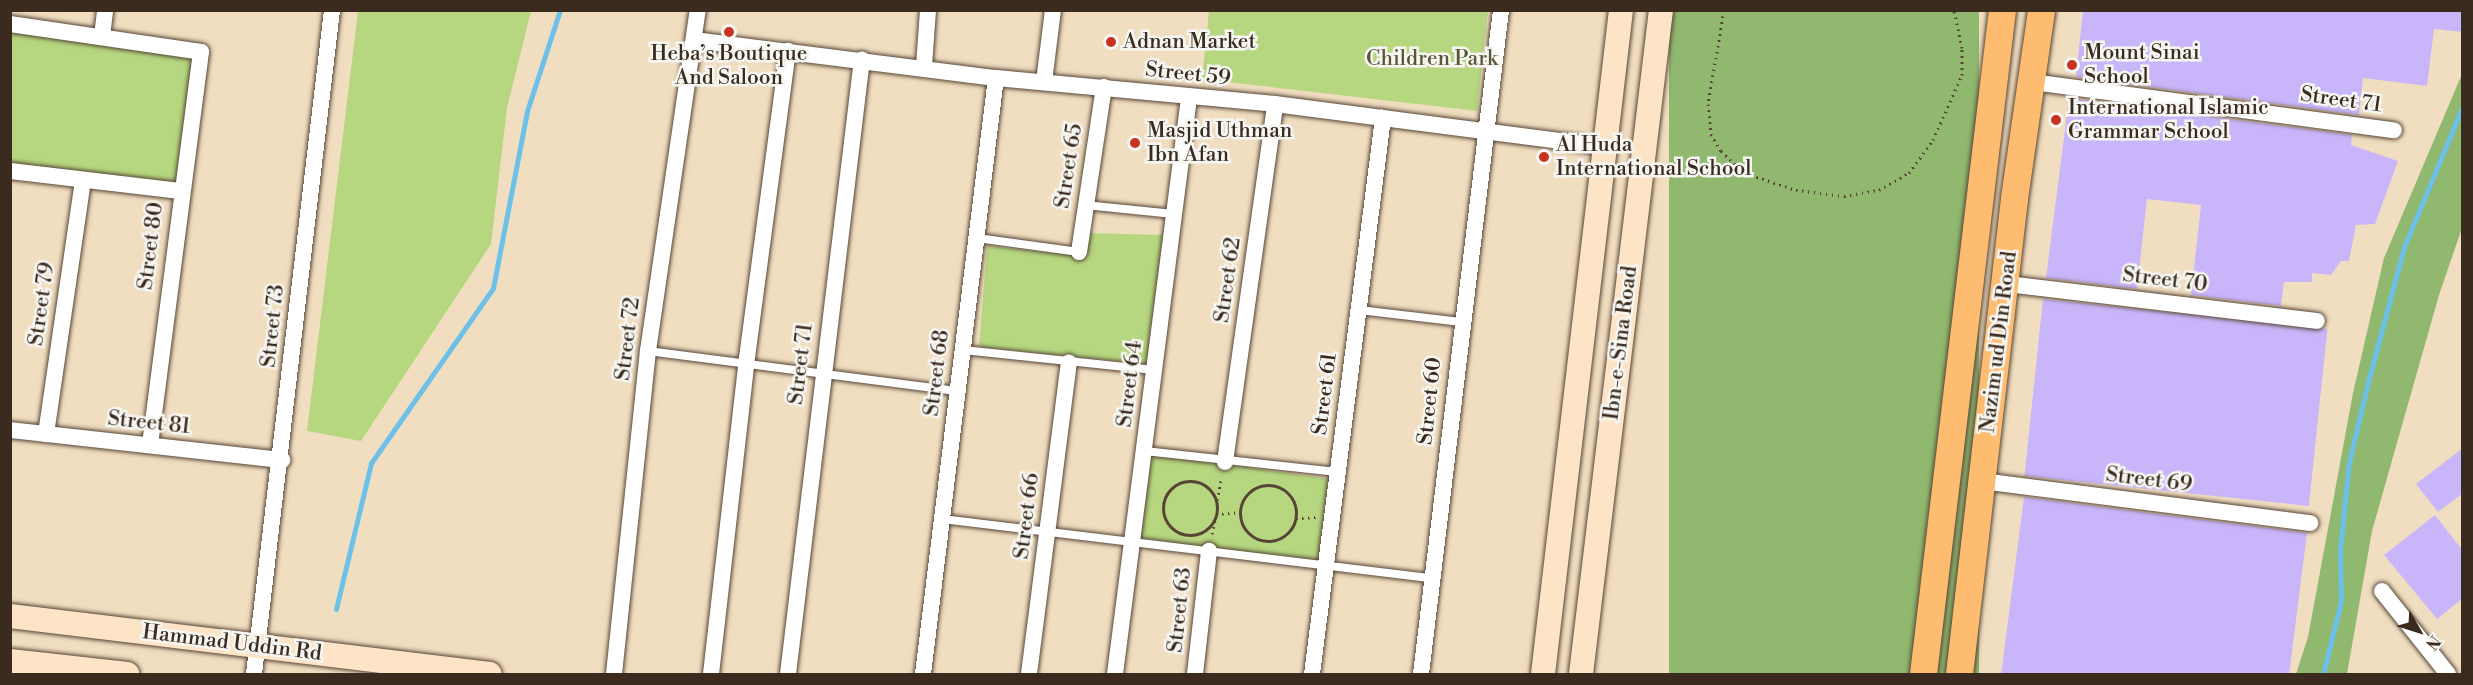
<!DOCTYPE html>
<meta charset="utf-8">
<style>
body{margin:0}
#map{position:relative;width:2473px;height:685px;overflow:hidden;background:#f1dec1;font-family:"Libre Bodoni",serif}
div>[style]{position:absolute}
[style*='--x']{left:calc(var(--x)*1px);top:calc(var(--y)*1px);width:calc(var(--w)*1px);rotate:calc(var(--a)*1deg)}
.green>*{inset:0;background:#b6d77f;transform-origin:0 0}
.forest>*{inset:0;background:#90b86e;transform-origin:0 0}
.stream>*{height:5px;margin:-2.5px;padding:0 2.5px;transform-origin:2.5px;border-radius:2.5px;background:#6dc1e9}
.building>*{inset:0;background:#c9b6fa;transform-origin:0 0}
.path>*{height:3px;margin-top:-1.5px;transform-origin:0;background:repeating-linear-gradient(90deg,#564536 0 1.5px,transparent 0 6px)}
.path>.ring{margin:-1.5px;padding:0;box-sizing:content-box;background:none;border:3px solid #564536;border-radius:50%}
.roads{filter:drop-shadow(0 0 2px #564536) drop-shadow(0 0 2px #564536)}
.lane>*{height:8px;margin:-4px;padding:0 4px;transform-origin:4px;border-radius:4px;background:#fff}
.street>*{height:16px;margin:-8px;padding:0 8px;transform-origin:8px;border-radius:8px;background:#fff}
.secondary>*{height:24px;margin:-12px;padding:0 12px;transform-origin:12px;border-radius:12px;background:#fee4c6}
.primary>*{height:27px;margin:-13.5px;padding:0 13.5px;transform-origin:13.5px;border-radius:13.5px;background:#fdbc70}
.dots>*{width:16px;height:16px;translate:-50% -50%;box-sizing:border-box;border:3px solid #f6f6f2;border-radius:50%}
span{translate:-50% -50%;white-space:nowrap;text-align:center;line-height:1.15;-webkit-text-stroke:5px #f6f6f2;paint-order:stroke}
.poi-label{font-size:21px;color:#3b2a1e}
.left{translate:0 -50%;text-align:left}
.park-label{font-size:21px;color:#5a5536}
.street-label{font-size:21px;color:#3b2a1e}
.frame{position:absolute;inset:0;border:12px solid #3b2a1e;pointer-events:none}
.north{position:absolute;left:2389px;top:601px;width:60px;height:60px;-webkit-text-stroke:4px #f6f6f2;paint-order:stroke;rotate:129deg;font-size:16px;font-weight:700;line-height:24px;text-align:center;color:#3b2a1e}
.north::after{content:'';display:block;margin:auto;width:21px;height:27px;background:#3b2a1e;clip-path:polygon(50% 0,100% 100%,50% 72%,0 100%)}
</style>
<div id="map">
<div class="green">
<div style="clip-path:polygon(358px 11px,531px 11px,507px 108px,491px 244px,361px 441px,307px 431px)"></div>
<div style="clip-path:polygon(1209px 11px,1488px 11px,1477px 111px,1202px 79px)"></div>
<div style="left:10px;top:29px;width:186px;height:137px;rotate:8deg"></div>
<div style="clip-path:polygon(1089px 233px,1165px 235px,1148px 364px,979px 347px,987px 246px,1083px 256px)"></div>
<div style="left:1152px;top:454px;width:183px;height:85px;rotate:8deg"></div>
</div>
<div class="forest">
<div style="left:1669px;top:11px;width:310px;height:668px"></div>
<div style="clip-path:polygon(2462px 74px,2462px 228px,2439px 295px,2372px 531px,2347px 674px,2296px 674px,2308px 637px,2353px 393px,2384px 258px)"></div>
</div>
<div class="stream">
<div style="--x:336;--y:609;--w:150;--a:-76.5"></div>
<div style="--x:371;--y:463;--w:213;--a:-55.1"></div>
<div style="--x:493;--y:288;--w:180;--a:-79.1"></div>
<div style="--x:527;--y:111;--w:106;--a:-71.9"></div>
<div style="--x:2323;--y:674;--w:75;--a:-76.1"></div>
<div style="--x:2341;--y:601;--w:51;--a:-91.1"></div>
<div style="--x:2340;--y:550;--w:88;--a:-84.2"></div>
<div style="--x:2349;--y:462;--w:86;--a:-76.6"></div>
<div style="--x:2369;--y:378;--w:136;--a:-75"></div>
<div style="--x:2404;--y:247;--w:151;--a:-67.4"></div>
</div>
<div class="building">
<div style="clip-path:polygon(2083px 10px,2463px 10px,2463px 32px,2434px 29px,2427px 86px,2363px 78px,2359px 115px,2076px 77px)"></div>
<div style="clip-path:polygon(2069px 98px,2352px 135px,2351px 145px,2398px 161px,2375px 224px,2356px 225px,2349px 261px,2341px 261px,2331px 275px,2312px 273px,2312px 282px,2284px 282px,2281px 306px,2191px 295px,2201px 205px,2147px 199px,2137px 289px,2046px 278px)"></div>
<div style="left:2043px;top:299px;width:286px;height:178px;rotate:6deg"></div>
<div style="clip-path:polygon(2463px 448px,2463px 493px,2438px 512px,2416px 484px)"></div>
<div style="clip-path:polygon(2024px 497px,2307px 533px,2289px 675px,2001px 675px)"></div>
<div style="clip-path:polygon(2435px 515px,2463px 551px,2463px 598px,2437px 619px,2384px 555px)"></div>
</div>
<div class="path">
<div style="--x:1724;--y:10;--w:95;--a:99.7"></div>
<div style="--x:1708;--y:104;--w:30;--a:84"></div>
<div style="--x:1711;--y:134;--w:20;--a:60"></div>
<div style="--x:1721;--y:151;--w:33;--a:43"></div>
<div style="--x:1745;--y:173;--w:54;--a:18.4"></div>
<div style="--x:1796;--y:190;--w:48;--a:7.1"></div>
<div style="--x:1844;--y:196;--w:36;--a:-10"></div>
<div style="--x:1879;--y:190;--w:34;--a:-30"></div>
<div style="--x:1909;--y:173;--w:41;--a:-54"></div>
<div style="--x:1933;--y:140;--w:71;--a:-66"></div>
<div style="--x:1962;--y:75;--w:27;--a:-90"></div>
<div style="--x:1962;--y:48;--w:39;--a:-102"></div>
<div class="ring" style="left:1163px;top:481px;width:51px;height:51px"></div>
<div class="ring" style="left:1240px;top:485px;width:53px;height:53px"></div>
<div style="--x:1217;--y:500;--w:24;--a:-78"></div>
<div style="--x:1216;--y:514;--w:24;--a:-5"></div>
<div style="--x:1296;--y:518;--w:20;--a:-3"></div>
<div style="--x:1212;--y:534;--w:14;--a:-78"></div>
</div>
<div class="roads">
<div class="lane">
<div style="--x:1085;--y:205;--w:89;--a:5.8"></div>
<div style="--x:977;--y:238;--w:103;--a:7.8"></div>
<div style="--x:1359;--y:310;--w:103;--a:6.7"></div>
<div style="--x:963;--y:350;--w:192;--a:6"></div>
<div style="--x:648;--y:351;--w:313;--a:7.4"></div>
<div style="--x:1144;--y:451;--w:195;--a:6.2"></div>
<div style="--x:942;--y:519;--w:495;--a:6.9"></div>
</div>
<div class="street">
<div style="--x:10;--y:24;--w:193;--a:8.3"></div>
<div style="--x:201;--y:52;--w:396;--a:97.4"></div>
<div style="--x:102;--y:36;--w:26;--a:-83"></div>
<div style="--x:694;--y:40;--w:304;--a:7.2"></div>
<div style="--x:996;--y:78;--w:280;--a:5.3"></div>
<div style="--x:1275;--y:104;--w:333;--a:7.4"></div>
<div style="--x:924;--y:66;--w:56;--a:-85.9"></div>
<div style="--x:1044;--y:82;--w:73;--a:-82.9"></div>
<div style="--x:2032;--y:82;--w:365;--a:7.6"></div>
<div style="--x:10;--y:171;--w:172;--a:6.7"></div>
<div style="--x:1079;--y:252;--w:167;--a:-81.4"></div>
<div style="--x:2007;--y:284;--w:312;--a:6.8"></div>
<div style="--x:10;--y:430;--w:274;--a:6.3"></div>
<div style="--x:46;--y:434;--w:256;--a:-81.7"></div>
<div style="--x:1225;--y:462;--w:361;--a:-82"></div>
<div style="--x:1982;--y:481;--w:331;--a:7.3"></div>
<div style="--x:2382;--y:591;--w:106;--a:51.5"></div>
<div style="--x:254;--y:674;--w:669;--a:-83.3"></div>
<div style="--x:614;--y:674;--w:325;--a:-84"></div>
<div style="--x:648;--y:351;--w:345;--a:-81.7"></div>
<div style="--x:711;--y:674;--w:311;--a:-83.5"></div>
<div style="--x:746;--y:365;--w:317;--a:-82.4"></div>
<div style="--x:788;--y:674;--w:619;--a:-83.14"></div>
<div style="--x:923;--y:674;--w:600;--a:-83.02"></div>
<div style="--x:1029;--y:674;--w:314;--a:-82.7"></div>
<div style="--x:1115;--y:674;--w:581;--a:-82.68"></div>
<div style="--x:1195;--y:674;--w:124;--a:-83.5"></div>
<div style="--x:1312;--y:674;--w:561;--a:-82.72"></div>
<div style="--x:1421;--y:674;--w:669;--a:-83.13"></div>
</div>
<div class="secondary">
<div style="--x:10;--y:616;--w:483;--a:6.9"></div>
<div style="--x:10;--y:661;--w:118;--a:6.3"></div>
<div style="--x:1543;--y:674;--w:669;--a:-83.3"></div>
<div style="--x:1581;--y:674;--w:669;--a:-83.13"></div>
</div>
<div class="primary">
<div style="--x:1923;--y:674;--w:669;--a:-83.22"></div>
<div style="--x:1959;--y:674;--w:479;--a:-83.4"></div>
<div style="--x:2014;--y:198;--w:190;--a:-81.8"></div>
</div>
</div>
<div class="dots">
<div style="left:729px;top:32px;background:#c8321e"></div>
<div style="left:1111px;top:42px;background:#c8321e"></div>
<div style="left:2072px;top:65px;background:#c8321e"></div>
<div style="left:2056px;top:120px;background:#c8321e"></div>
<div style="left:1135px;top:143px;background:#c8321e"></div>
<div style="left:1544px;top:157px;background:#c8321e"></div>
</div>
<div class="poi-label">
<span class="left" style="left:1123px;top:42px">Adnan Market</span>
<span class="left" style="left:2084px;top:65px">Mount Sinai<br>School</span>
<span style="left:729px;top:66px">Heba’s Boutique<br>And Saloon</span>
<span class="left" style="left:2068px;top:120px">International Islamic<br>Grammar School</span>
<span class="left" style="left:1147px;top:143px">Masjid Uthman<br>Ibn Afan</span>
<span class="left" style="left:1556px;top:157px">Al Huda<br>International School</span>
</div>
<div class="park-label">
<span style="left:1432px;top:59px">Children Park</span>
</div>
<div class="street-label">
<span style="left:1188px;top:74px;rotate:6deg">Street 59</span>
<span style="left:2341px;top:100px;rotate:8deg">Street 71</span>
<span style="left:1069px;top:166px;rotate:-81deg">Street 65</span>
<span style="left:151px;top:246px;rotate:-83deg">Street 80</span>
<span style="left:1228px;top:280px;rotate:-82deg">Street 62</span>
<span style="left:2165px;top:280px;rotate:7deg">Street 70</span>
<span style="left:42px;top:304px;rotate:-82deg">Street 79</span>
<span style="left:273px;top:326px;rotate:-84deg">Street 73</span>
<span style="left:628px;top:339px;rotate:-83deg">Street 72</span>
<span style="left:1999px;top:342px;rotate:-83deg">Nazim ud Din Road</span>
<span style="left:1621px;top:343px;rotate:-83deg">Ibn-e-Sina Road</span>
<span style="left:801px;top:364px;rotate:-83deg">Street 71</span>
<span style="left:937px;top:373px;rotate:-83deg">Street 68</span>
<span style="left:1130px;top:384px;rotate:-83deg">Street 64</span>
<span style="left:1325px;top:394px;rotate:-83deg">Street 61</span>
<span style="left:1430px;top:401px;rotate:-84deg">Street 60</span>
<span style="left:149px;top:423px;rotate:6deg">Street 81</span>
<span style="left:2149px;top:480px;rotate:7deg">Street 69</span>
<span style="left:1027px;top:516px;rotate:-83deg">Street 66</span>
<span style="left:1180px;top:610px;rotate:-84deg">Street 63</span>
<span style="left:232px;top:643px;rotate:7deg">Hammad Uddin Rd</span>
</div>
<div class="frame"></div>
<div class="north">N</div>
</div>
